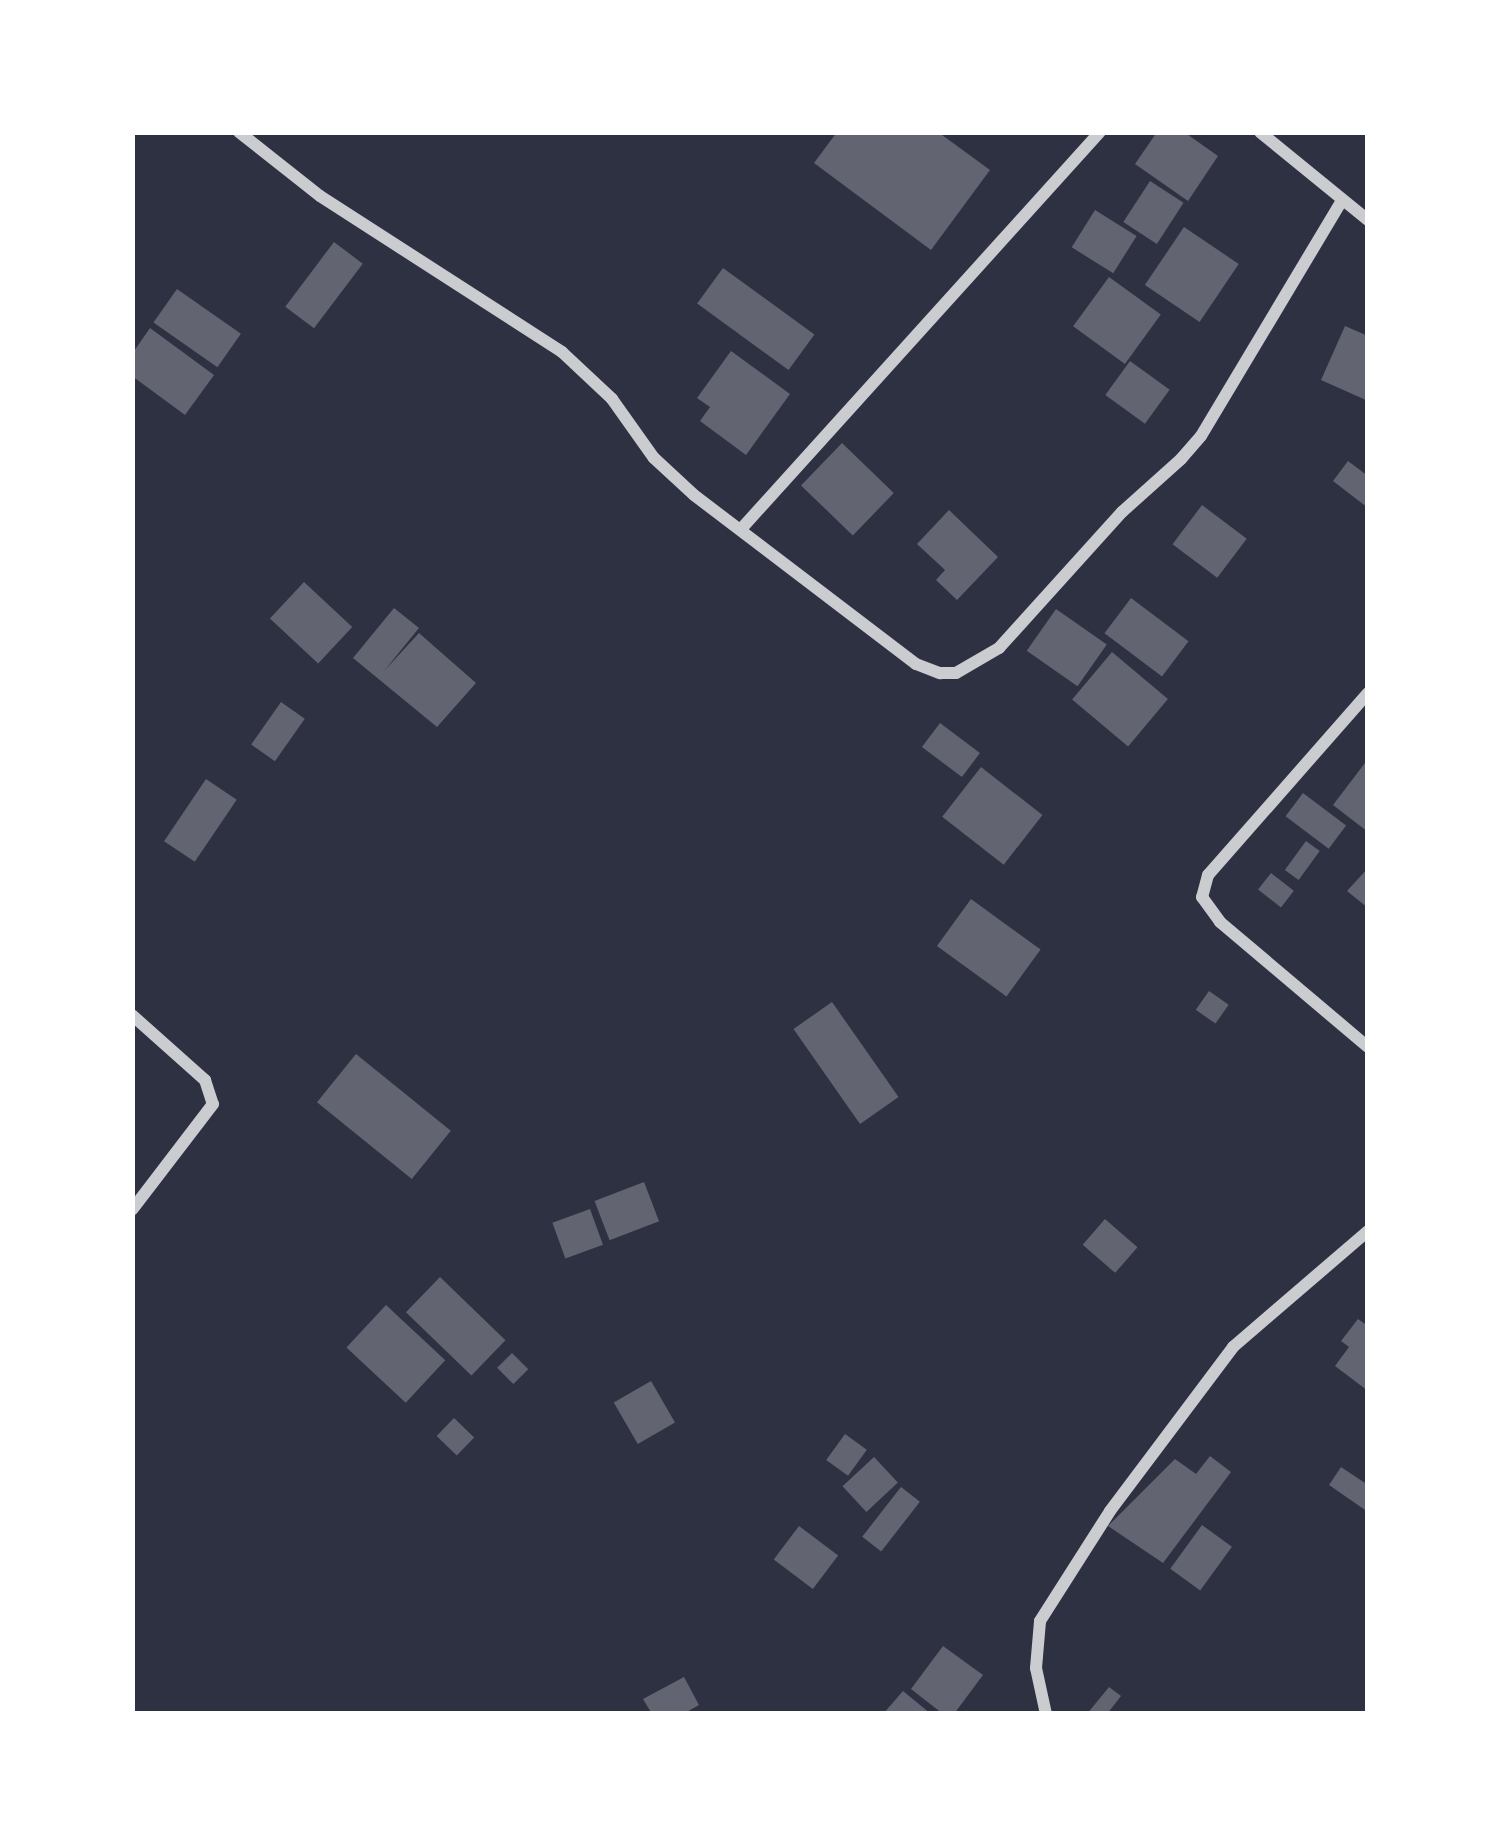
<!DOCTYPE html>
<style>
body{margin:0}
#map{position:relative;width:1500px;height:1846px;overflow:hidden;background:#2d3142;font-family:"Noto Serif",serif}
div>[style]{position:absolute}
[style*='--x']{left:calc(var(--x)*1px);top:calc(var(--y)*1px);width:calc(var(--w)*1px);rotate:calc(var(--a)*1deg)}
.building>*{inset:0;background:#626471;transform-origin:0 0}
.minor>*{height:12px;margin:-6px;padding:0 6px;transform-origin:6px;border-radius:6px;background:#caccd0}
span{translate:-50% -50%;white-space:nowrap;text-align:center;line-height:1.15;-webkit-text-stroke:9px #fff;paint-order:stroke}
.frame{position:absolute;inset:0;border:135px solid #fff;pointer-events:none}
</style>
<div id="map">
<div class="building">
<div style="clip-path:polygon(837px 132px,938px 132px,990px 170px,931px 250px,814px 163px)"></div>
<div style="clip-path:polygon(1157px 132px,1184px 132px,1218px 156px,1188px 201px,1135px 164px)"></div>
<div style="left:1150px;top:181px;width:40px;height:49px;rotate:33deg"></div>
<div style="left:1095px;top:210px;width:49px;height:44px;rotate:32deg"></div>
<div style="left:1184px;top:227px;width:66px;height:70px;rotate:34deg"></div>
<div style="left:334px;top:242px;width:36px;height:81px;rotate:37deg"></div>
<div style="left:723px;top:268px;width:113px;height:44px;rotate:36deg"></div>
<div style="left:1109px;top:277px;width:64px;height:61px;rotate:36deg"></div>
<div style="left:177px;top:289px;width:78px;height:41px;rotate:35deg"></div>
<div style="clip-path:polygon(1345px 326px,1368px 336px,1368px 401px,1321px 380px)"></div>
<div style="clip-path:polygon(150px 328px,214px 375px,185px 415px,132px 376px,132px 354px)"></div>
<div style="clip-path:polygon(731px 351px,790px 394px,746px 455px,700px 421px,710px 407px,697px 398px)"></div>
<div style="left:1130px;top:361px;width:49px;height:42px;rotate:36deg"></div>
<div style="left:842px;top:443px;width:72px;height:59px;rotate:44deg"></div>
<div style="clip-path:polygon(1348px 461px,1368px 476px,1368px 508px,1333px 481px)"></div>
<div style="left:1202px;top:505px;width:56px;height:49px;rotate:37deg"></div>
<div style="clip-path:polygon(949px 510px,998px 557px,957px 600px,936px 580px,945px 570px,917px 544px)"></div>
<div style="left:304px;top:582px;width:66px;height:50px;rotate:43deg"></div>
<div style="left:1131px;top:598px;width:72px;height:44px;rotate:37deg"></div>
<div style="clip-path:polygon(394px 608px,419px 628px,384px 671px,419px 633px,476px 683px,437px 727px,353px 658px)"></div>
<div style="left:1056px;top:609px;width:62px;height:51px;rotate:35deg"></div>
<div style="left:1112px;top:652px;width:73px;height:62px;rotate:40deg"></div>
<div style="left:281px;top:702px;width:29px;height:52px;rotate:35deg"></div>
<div style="left:940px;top:723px;width:50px;height:30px;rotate:37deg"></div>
<div style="clip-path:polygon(1368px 759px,1368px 832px,1333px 805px)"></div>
<div style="left:981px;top:767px;width:78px;height:63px;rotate:38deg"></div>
<div style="left:206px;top:779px;width:37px;height:75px;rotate:34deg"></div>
<div style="left:1303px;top:793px;width:54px;height:29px;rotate:37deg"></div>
<div style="left:1306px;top:841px;width:17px;height:36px;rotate:36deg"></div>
<div style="clip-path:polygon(1368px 868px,1368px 908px,1347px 891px)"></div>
<div style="left:1271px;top:873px;width:29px;height:21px;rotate:38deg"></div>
<div style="left:971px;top:899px;width:86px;height:58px;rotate:36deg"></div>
<div style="left:1209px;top:991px;width:24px;height:23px;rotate:35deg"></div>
<div style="left:832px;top:1002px;width:116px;height:47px;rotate:55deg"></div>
<div style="left:356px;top:1054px;width:122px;height:62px;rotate:39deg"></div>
<div style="left:644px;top:1182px;width:42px;height:53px;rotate:69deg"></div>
<div style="left:590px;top:1209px;width:38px;height:40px;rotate:70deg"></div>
<div style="left:1105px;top:1219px;width:43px;height:34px;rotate:41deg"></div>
<div style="left:440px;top:1277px;width:91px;height:49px;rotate:44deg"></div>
<div style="left:386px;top:1305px;width:81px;height:58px;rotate:43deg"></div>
<div style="clip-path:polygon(1358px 1319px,1368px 1326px,1368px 1391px,1335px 1366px,1349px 1347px,1341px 1341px)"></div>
<div style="left:512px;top:1353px;width:23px;height:21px;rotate:45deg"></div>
<div style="left:651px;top:1381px;width:48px;height:43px;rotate:60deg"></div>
<div style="left:454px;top:1418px;width:28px;height:25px;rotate:44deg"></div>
<div style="left:845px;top:1434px;width:27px;height:32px;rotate:36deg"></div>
<div style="clip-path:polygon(1210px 1456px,1231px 1472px,1163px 1563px,1108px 1526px,1175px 1459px,1196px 1474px)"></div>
<div style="left:874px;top:1457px;width:35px;height:43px;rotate:47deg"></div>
<div style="clip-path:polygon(1341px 1467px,1368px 1485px,1368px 1512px,1329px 1485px)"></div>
<div style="left:901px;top:1487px;width:24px;height:63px;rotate:38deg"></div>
<div style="left:1202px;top:1525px;width:37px;height:54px;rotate:36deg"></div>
<div style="left:799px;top:1526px;width:49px;height:42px;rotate:37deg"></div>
<div style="clip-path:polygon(943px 1646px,983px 1675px,954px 1714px,943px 1714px,911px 1689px)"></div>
<div style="clip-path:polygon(684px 1677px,699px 1705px,683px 1714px,652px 1714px,643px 1699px)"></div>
<div style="clip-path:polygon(1109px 1687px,1121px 1696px,1107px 1714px,1087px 1714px)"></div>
<div style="clip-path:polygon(903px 1691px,931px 1714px,883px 1714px)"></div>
</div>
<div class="minor">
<div style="--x:239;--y:132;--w:103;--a:38.3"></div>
<div style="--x:320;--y:196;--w:288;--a:32.8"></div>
<div style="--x:562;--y:352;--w:69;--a:43.2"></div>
<div style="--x:612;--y:399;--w:72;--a:54.6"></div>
<div style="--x:654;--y:458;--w:54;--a:42.8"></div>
<div style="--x:694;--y:495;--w:279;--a:37.3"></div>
<div style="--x:916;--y:664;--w:26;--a:21"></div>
<div style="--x:940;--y:673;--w:16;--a:0"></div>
<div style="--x:956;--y:673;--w:50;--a:-30.2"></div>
<div style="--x:999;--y:648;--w:183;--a:-47.9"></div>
<div style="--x:1122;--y:512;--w:79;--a:-41.9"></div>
<div style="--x:1181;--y:459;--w:30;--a:-49"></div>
<div style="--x:1201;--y:436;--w:275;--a:-59.1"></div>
<div style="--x:1260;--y:132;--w:139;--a:39.2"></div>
<div style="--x:742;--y:528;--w:534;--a:-47.89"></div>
<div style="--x:1368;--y:693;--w:242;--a:131.3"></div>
<div style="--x:1208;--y:875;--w:23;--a:105"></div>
<div style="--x:1202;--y:897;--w:31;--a:54"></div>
<div style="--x:1220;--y:922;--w:194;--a:40.2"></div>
<div style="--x:132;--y:1015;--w:98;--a:41.7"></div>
<div style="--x:205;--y:1080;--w:25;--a:72"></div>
<div style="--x:213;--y:1104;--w:133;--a:127.4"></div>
<div style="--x:1046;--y:1714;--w:47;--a:-102.3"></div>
<div style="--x:1036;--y:1668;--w:47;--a:-85.1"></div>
<div style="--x:1040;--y:1621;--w:130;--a:-57.5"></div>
<div style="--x:1110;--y:1511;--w:205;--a:-53.1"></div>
<div style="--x:1233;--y:1347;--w:178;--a:-40.7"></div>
</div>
<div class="frame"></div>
</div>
